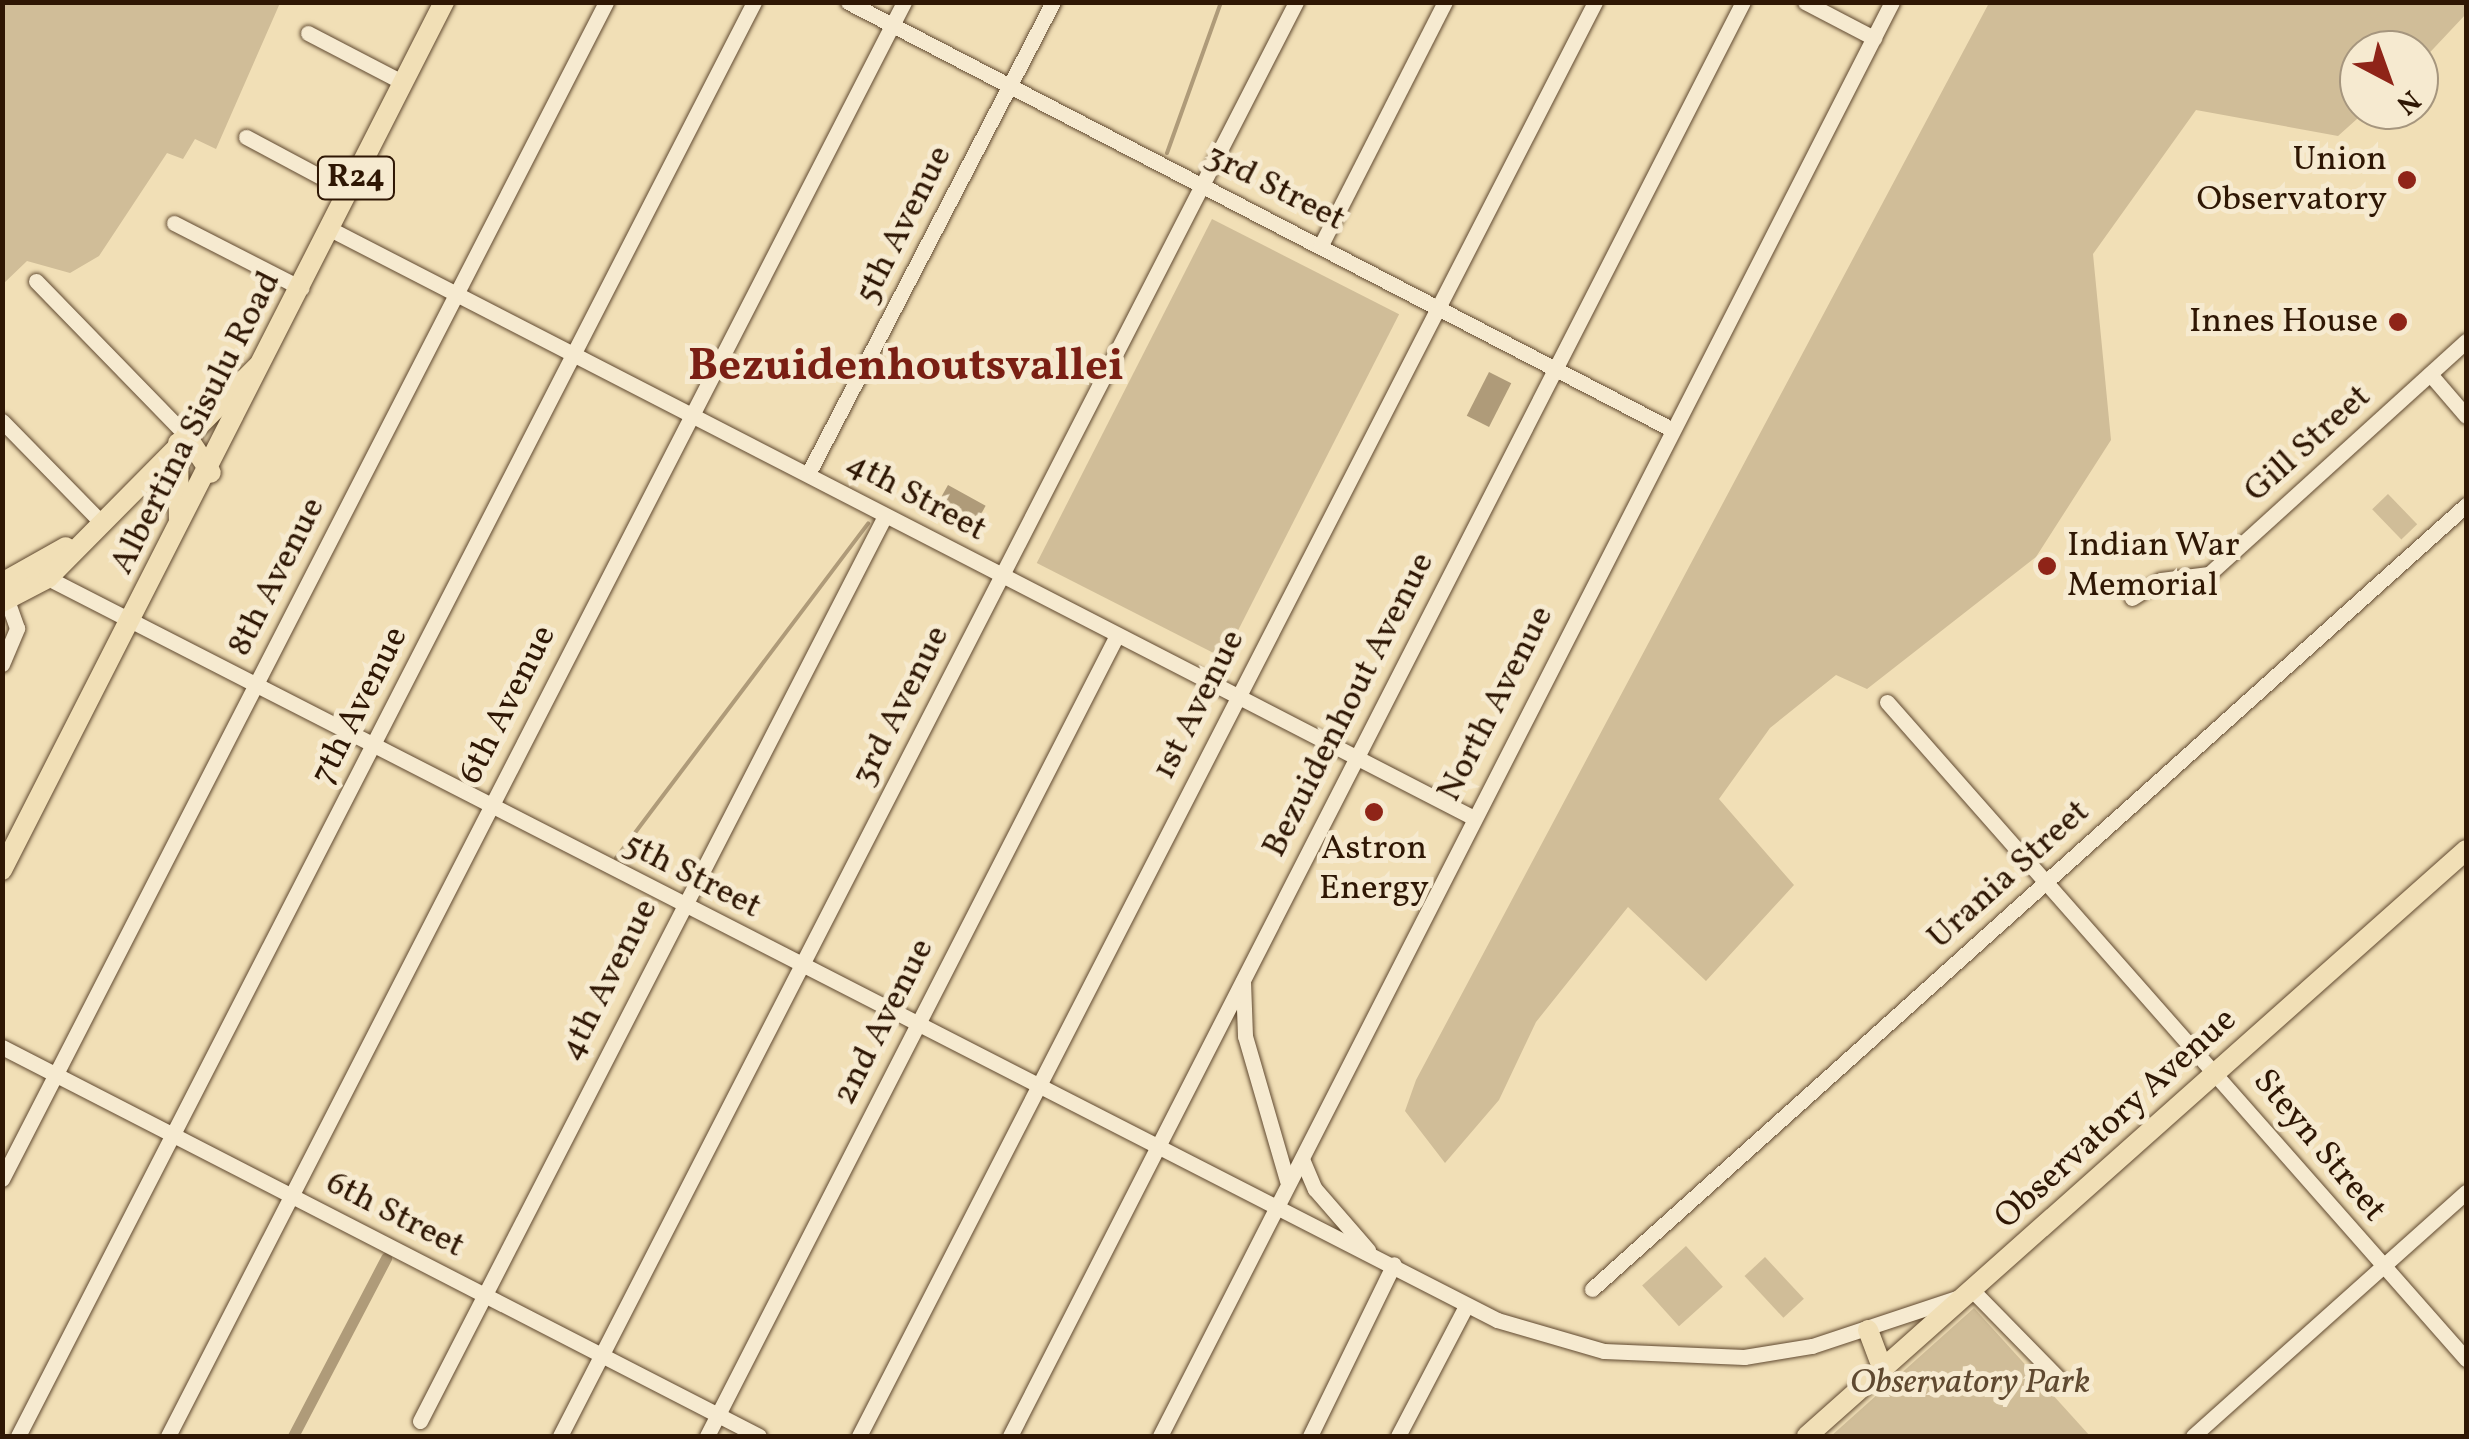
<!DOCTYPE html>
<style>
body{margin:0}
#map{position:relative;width:2469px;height:1439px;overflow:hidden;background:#f1dfb6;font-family:Vollkorn,serif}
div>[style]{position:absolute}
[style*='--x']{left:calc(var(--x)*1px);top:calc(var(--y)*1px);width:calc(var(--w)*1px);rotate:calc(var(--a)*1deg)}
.green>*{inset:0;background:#d0bd98;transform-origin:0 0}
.water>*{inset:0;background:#af9b79;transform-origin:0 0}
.stream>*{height:4px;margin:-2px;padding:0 2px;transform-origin:2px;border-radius:2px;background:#af9b79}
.canal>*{height:11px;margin:-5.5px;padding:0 5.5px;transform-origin:5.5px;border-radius:5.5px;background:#af9b79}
.roads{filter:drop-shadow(0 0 2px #604930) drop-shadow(0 0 2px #604930)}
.minor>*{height:15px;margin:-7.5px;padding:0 7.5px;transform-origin:7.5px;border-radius:7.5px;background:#f6ead0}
.major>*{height:20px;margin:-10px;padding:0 10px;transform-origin:10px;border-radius:10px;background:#f1dfb6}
.dots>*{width:28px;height:28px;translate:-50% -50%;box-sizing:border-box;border:5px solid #f6ead0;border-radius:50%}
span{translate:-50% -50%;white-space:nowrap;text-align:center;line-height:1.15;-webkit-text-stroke:10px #f6ead0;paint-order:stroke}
.shield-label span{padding:2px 8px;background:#f6ead0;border:2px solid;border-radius:8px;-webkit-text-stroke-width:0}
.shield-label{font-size:32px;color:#2f1704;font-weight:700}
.poi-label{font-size:35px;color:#2f1704}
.right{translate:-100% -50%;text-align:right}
.left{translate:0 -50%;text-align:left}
.street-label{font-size:35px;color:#2f1704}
.park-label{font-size:35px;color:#5f4930;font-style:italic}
.district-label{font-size:45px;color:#7a1f14;font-weight:700}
.frame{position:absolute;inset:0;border:5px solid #2f1704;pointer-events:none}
.north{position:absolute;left:2339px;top:30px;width:100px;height:100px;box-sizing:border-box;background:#f6ead0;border:2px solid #a6967e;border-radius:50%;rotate:139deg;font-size:28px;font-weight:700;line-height:40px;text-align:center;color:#2f1704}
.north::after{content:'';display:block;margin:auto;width:35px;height:45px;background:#8f2418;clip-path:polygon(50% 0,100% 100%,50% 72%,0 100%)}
</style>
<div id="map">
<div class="green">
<div style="clip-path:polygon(3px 2px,280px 3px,216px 149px,195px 139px,183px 159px,167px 153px,99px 256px,70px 273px,27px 261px,3px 284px)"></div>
<div style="clip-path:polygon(1989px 3px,2466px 2px,2466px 14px,2419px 64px,2419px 50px,2359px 50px,2359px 110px,2367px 110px,2338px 136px,2196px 110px,2093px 254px,2111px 440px,2036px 557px,1867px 689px,1836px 675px,1770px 728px,1719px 799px,1794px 885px,1706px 981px,1628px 907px,1536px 1022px,1499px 1100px,1445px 1163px,1405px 1111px,1416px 1080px)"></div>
<div style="left:1212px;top:219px;width:210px;height:386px;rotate:27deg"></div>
<div style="left:2388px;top:494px;width:42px;height:22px;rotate:46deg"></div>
<div style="left:1686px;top:1246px;width:55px;height:59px;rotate:48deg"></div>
<div style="left:1765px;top:1257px;width:57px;height:28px;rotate:47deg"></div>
<div style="clip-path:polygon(1974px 1308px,2090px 1436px,1831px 1436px)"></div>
</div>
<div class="water">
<div style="left:1489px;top:372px;width:25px;height:49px;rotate:27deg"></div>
<div style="left:948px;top:485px;width:43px;height:17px;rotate:29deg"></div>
</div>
<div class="stream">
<div style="--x:1167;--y:153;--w:160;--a:-70.3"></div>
<div style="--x:616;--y:858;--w:419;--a:-53"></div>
</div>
<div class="canal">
<div style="--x:293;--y:1436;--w:201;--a:-62.4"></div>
</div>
<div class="roads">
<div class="minor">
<div style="--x:848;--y:2;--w:929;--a:27.42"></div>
<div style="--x:1805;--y:2;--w:78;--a:27.6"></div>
<div style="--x:308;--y:33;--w:108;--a:27.5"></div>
<div style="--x:246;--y:137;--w:117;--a:28.1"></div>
<div style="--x:174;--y:223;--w:143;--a:27.1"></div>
<div style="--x:332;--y:230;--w:1282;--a:27.24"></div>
<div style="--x:1321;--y:245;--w:273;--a:-63"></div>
<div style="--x:36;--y:281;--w:215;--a:45.8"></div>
<div style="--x:2430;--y:374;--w:55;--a:49.4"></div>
<div style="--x:2;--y:421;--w:140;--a:45.6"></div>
<div style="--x:808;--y:474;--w:532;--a:-62.57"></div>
<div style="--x:40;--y:574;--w:1637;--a:27.11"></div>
<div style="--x:1497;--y:1320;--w:111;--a:16.2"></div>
<div style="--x:1604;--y:1351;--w:140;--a:2.5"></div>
<div style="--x:1744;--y:1357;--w:69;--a:-9.2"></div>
<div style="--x:1812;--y:1346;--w:171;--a:-18.4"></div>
<div style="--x:1974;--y:1292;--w:127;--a:45.6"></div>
<div style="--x:2132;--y:598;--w:34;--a:-32"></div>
<div style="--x:2161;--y:580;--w:48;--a:-7.1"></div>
<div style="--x:2209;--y:574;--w:347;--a:-42.2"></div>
<div style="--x:2;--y:664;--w:39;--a:-67"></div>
<div style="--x:17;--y:628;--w:41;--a:-109.7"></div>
<div style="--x:1887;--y:702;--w:876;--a:48.61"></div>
<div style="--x:1243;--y:981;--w:55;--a:87.9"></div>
<div style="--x:1245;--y:1036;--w:151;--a:73.8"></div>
<div style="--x:2;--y:1047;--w:851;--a:27.2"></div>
<div style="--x:1302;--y:1159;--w:33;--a:67"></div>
<div style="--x:1315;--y:1189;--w:81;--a:49"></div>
<div style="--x:2;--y:1179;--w:1323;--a:-62.83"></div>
<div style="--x:1592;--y:1289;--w:1174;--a:-41.89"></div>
<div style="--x:420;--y:1421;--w:1017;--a:-62.81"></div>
<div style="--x:18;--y:1436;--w:1612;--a:-62.83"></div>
<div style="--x:168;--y:1436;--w:1612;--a:-62.83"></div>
<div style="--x:560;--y:1436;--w:1612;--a:-62.83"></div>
<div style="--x:707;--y:1436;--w:900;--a:-62.89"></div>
<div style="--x:859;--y:1436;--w:1612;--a:-62.83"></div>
<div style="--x:1010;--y:1436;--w:1610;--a:-62.93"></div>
<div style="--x:1160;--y:1436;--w:1610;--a:-62.96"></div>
<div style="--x:1310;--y:1436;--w:191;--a:-64"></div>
<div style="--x:1398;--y:1436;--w:147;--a:-62.4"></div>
<div style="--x:2193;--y:1436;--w:366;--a:-41.8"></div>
</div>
<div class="major">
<div style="--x:186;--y:435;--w:45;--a:56.7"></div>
<div style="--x:178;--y:443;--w:77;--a:89.3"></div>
<div style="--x:2;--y:583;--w:73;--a:-29.4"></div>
<div style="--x:2;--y:602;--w:52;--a:-27.6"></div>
<div style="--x:48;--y:578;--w:298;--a:-45.3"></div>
<div style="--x:2;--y:870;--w:974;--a:-63.01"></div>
<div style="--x:1868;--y:1330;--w:43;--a:69.4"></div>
<div style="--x:1807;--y:1436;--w:882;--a:-41.64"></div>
</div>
</div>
<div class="dots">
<div style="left:2407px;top:180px;background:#8f2418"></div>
<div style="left:2398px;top:322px;background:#8f2418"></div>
<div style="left:2047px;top:566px;background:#8f2418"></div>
<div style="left:1374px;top:812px;background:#8f2418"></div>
</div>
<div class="shield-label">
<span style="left:356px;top:178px">R24</span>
</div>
<div class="poi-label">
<span class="right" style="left:2387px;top:180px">Union<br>Observatory</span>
<span class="right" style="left:2378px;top:322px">Innes House</span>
<span class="left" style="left:2067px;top:566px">Indian War<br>Memorial</span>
<span style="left:1374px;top:869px">Astron<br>Energy</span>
</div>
<div class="street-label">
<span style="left:1275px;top:188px;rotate:27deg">3rd Street</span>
<span style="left:904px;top:225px;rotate:-63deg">5th Avenue</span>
<span style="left:196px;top:423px;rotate:-63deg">Albertina Sisulu Road</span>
<span style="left:2308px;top:444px;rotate:-42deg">Gill Street</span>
<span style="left:916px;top:497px;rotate:28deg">4th Street</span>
<span style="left:277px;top:577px;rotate:-63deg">8th Avenue</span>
<span style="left:1496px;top:704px;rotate:-63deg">North Avenue</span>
<span style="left:508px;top:705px;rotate:-63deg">6th Avenue</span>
<span style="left:1199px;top:705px;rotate:-63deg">1st Avenue</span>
<span style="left:1349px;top:705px;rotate:-63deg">Bezuidenhout Avenue</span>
<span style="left:360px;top:706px;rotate:-63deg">7th Avenue</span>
<span style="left:901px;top:706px;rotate:-63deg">3rd Avenue</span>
<span style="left:2009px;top:875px;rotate:-42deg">Urania Street</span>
<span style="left:692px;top:876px;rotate:27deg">5th Street</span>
<span style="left:609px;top:980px;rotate:-63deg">4th Avenue</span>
<span style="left:884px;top:1022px;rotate:-63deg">2nd Avenue</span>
<span style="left:2116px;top:1119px;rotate:-42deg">Observatory Avenue</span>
<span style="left:2319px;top:1146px;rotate:50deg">Steyn Street</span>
<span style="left:395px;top:1215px;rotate:27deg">6th Street</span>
</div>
<div class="park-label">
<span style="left:1970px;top:1383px">Observatory Park</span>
</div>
<div class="district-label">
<span style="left:906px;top:368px">Bezuidenhoutsvallei</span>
</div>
<div class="frame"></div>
<div class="north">N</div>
</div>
